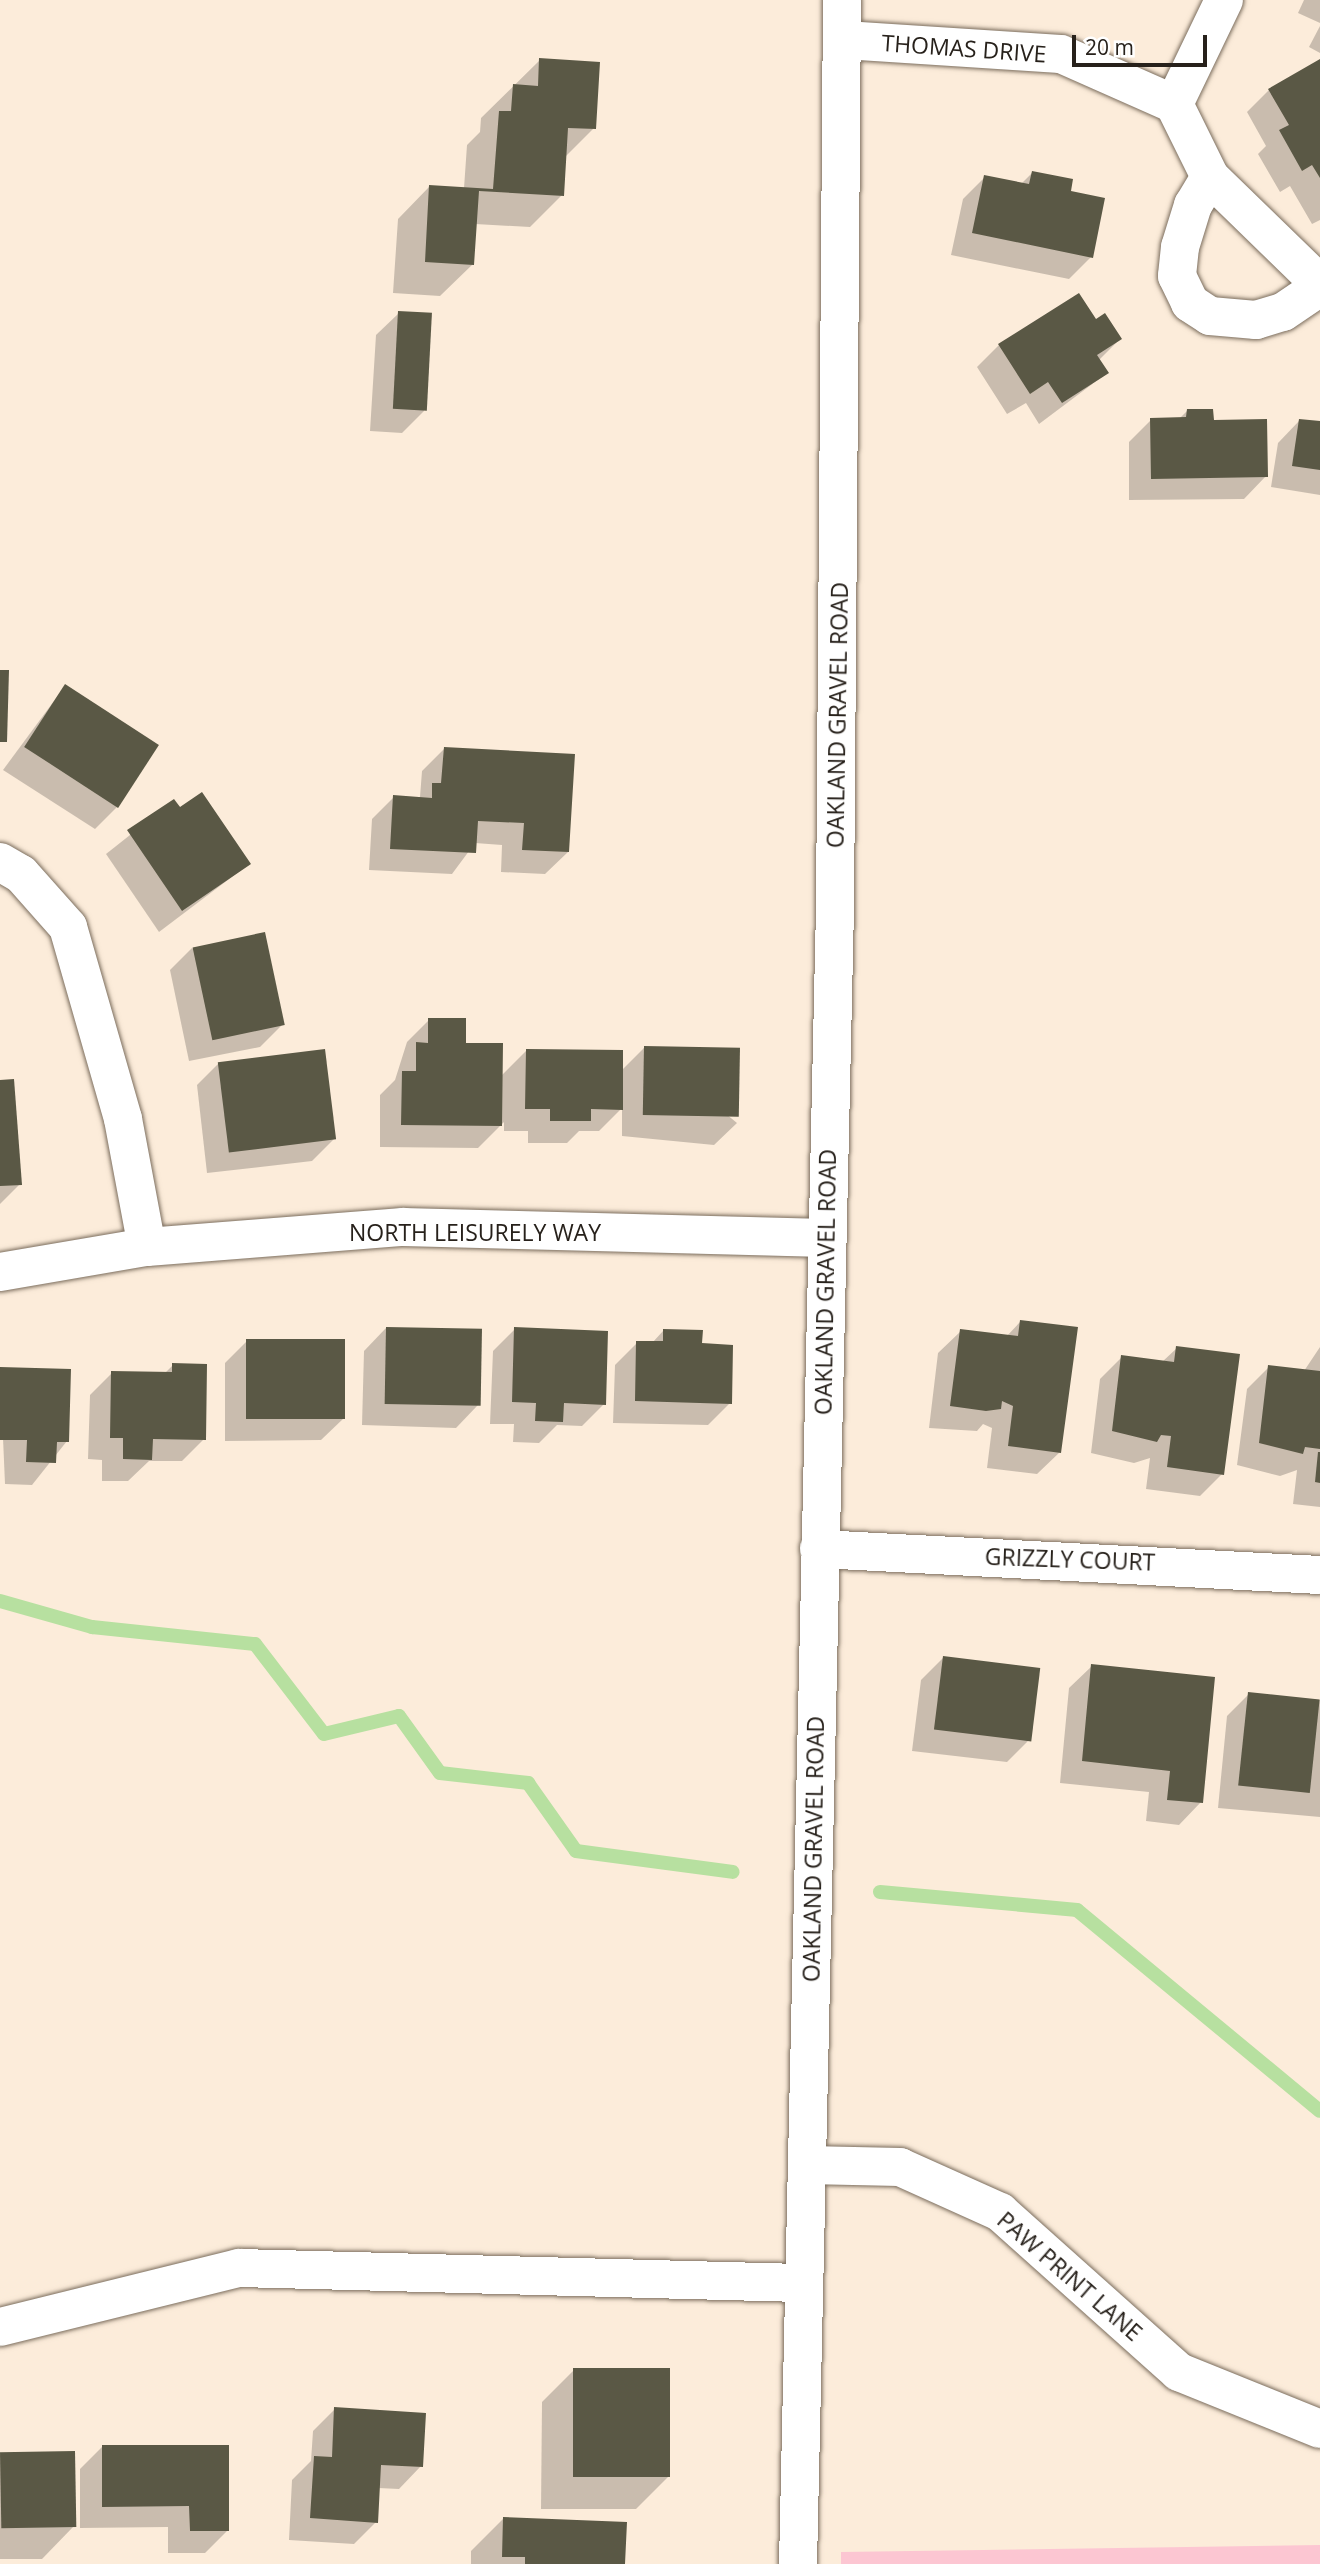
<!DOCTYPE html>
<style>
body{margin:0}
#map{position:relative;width:1320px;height:2564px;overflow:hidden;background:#fcecda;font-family:"Open Sans",sans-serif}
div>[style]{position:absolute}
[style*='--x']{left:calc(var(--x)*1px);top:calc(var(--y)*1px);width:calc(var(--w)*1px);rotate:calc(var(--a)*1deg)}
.green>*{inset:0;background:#fcc6d2}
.shadow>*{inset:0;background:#0003}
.stream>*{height:14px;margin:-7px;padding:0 7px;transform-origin:7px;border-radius:7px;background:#b7e0a0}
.building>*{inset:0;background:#5a5845;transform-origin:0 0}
.roads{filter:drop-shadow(0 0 2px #7b6d5d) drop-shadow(0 0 2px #7b6d5d)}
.street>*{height:38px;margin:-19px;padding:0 19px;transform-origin:19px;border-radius:19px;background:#fff}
.secondary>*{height:38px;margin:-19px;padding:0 19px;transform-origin:19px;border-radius:19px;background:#fff}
span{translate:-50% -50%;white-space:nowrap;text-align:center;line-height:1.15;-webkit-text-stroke:7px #fff;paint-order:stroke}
.street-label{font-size:23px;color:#27211b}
.scale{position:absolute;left:1072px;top:35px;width:135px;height:32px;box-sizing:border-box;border:4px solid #27211b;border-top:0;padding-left:9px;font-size:21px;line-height:24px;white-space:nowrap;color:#27211b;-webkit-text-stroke:5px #fff;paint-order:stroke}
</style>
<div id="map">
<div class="green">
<div style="clip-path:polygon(1320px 2545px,1320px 2564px,841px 2564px,841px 2552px)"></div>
</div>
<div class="shadow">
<div style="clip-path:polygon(1304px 0,1320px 0,1320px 23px,1298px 13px)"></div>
<div style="clip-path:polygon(1320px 26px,1320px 53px,1309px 47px)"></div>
<div style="clip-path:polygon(540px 60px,594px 128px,564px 158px,562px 195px,530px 227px,475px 224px,473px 264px,440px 296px,393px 293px,398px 219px,430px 186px,464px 188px,467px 145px,480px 132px,481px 118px)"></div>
<div style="clip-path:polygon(1320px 61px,1320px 220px,1312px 224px,1290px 186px,1280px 192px,1258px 154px,1266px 146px,1247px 112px,1269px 90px)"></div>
<div style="clip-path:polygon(1032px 173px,1069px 193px,1091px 257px,1069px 279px,951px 255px,963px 199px,985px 177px,1021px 184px)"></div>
<div style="clip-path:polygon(399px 313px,424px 411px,402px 433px,370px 431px,376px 335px)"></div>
<div style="clip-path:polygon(1095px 321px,1120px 339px,1099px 360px,1107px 373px,1039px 424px,1026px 403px,1007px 414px,977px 367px,999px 345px)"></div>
<div style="clip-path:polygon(1187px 411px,1212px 422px,1266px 476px,1244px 499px,1129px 500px,1129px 442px,1151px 420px,1179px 419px)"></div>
<div style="clip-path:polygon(1300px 420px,1320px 423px,1320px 495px,1271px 487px,1278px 443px)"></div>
<div style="clip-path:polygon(65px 686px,117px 807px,95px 829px,3px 770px)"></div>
<div style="clip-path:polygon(444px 749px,568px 852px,545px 874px,501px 872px,502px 845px,475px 843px,452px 874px,369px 870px,372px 819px,394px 797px,420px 797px,422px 771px)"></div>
<div style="clip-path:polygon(173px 801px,249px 864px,159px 932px,106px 854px)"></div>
<div style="clip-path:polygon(192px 948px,282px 1025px,260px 1047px,189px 1061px,170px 970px)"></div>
<div style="clip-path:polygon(429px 1020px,501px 1076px,526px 1051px,621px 1071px,645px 1047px,737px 1123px,714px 1145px,622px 1136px,622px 1108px,599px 1131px,579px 1131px,567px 1143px,528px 1143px,528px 1131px,504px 1131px,504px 1122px,478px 1148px,380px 1147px,380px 1095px,395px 1080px,407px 1042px)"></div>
<div style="clip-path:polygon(219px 1063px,334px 1139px,312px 1161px,207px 1173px,197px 1085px)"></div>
<div style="clip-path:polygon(0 1082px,20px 1184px,0 1204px)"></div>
<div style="clip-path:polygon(1020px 1322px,1060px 1452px,1037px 1474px,987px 1468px,992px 1428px,983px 1424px,977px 1431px,929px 1428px,938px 1353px,961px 1331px,1006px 1337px)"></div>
<div style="clip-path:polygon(386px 1328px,478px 1405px,456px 1428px,362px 1425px,364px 1351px)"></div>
<div style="clip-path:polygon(515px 1329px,604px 1404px,582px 1426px,557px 1425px,539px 1443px,513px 1442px,514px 1424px,490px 1424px,493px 1351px)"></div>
<div style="clip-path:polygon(663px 1331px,700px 1345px,730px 1403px,708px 1425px,613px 1423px,615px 1365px,637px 1343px,652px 1343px)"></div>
<div style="clip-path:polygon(247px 1341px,344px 1418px,321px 1440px,225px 1441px,225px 1363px)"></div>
<div style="clip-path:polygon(1320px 1347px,1320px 1507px,1293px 1504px,1297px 1470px,1280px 1476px,1237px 1465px,1247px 1389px,1269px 1367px,1304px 1371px)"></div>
<div style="clip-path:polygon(1177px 1348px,1222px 1474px,1200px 1496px,1146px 1489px,1150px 1458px,1134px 1463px,1091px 1453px,1100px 1379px,1122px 1357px,1162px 1362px)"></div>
<div style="clip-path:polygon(173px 1365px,204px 1439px,182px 1461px,149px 1461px,128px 1481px,102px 1481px,102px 1460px,88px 1459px,90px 1395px,112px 1373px,164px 1374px)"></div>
<div style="clip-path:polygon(0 1369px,67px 1441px,32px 1485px,5px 1484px)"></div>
<div style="clip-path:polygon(943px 1658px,1029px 1740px,1007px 1762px,912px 1751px,921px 1680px)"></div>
<div style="clip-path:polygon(1092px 1666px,1201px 1802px,1179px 1825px,1146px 1821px,1149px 1792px,1060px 1783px,1069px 1688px)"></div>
<div style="clip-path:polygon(1249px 1694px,1320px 1700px,1320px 1817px,1218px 1808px,1227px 1716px)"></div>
<div style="clip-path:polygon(574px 2370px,668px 2477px,636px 2509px,541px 2509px,542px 2402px)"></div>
<div style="clip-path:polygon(335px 2409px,421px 2466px,399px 2489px,378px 2488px,376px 2522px,354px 2544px,289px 2540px,292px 2480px,311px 2461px,313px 2431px)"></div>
<div style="clip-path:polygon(102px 2447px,227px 2531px,205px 2553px,168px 2553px,168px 2527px,80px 2528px,80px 2469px)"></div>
<div style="clip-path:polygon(0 2454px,74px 2526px,42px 2559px,0 2559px)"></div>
<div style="clip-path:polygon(503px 2519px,623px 2564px,471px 2564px,471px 2551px)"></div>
</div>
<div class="stream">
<div style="--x:0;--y:1601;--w:96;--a:15.8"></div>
<div style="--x:92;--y:1627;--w:164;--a:6"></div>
<div style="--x:255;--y:1644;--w:113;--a:52.5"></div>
<div style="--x:324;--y:1734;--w:77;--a:-13.5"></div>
<div style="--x:399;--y:1716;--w:70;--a:54.3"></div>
<div style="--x:440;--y:1773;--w:89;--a:6.5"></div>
<div style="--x:528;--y:1783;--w:83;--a:54.8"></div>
<div style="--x:576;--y:1851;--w:158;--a:7.6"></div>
<div style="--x:880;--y:1892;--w:198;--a:5.2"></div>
<div style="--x:1077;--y:1910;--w:315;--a:39.6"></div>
</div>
<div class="building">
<div style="clip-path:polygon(539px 58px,600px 62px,596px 129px,568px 128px,564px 196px,479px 191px,474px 265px,425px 262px,429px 185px,493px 189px,499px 111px,511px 111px,513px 84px,538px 86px)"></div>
<div style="clip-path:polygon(1320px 59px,1320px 178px,1312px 165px,1302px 171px,1279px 130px,1289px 125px,1268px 89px)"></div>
<div style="clip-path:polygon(1032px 171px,1073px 179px,1071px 191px,1105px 198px,1093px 258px,972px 233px,984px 175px,1029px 184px)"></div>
<div style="clip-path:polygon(1079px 293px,1096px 319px,1105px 313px,1122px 339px,1097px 355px,1109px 373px,1062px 403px,1048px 382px,1030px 394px,998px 344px)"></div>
<div style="left:398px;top:311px;width:34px;height:98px;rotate:3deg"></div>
<div style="clip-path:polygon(1187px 409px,1213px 409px,1214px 420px,1267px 419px,1268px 477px,1151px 479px,1150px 418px,1186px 417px)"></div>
<div style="clip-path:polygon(1299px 419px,1320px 421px,1320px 470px,1292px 466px)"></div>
<div style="clip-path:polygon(0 670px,9px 670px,7px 742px,0 742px)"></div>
<div style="left:65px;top:684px;width:112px;height:75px;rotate:33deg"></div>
<div style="clip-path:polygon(444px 747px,575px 754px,569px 852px,522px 850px,524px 823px,478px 821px,476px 853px,390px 849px,393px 795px,432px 798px,432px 783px,441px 783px)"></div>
<div style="clip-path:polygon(202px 792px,251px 864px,182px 911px,127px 830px,174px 799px,180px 807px)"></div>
<div style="left:265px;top:932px;width:95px;height:74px;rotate:78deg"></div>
<div style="clip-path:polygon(428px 1018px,466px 1018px,466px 1043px,503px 1043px,502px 1126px,401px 1125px,402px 1071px,416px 1071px,416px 1042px,428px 1043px)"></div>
<div style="left:644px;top:1046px;width:96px;height:69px;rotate:1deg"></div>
<div style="left:325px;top:1049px;width:91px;height:108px;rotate:83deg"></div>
<div style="clip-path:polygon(526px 1049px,623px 1050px,623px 1110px,591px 1109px,591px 1121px,550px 1121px,550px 1109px,525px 1109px)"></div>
<div style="clip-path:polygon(14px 1079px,22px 1185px,0 1186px,0 1080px)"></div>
<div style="clip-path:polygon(1020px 1320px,1078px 1327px,1061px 1453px,1008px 1446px,1013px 1406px,1002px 1401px,1001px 1409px,986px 1411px,950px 1406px,960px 1329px,1018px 1336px)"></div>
<div style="left:386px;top:1327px;width:96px;height:77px;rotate:1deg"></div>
<div style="clip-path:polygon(514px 1327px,608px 1331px,606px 1405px,564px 1403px,563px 1422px,535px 1421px,536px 1403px,512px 1402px)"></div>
<div style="clip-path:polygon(663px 1329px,703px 1330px,702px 1343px,733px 1345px,732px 1404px,635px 1401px,636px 1341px,663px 1341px)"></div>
<div style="left:246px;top:1339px;width:99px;height:80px"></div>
<div style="clip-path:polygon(1176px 1346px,1240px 1354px,1224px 1475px,1167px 1467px,1171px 1436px,1161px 1435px,1157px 1442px,1112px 1431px,1121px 1355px,1174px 1362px)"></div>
<div style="clip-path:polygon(172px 1363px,207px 1364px,206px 1440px,153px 1439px,152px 1460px,123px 1459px,123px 1438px,110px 1438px,111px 1371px,172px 1372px)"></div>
<div style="clip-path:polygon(1268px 1365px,1320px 1371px,1320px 1449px,1305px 1447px,1303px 1454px,1259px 1443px)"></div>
<div style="clip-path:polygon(0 1367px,71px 1369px,69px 1442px,57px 1442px,56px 1463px,26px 1462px,27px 1440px,0 1440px)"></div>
<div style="clip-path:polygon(1318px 1452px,1320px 1452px,1320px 1483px,1315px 1482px)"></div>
<div style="left:943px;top:1656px;width:98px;height:74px;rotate:7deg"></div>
<div style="clip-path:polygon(1091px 1664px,1215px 1677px,1203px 1803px,1167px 1800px,1170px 1771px,1082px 1761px)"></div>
<div style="left:1248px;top:1692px;width:72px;height:94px;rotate:6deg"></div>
<div style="left:573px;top:2368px;width:97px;height:109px"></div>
<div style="clip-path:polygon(334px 2407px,426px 2413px,423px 2467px,381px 2465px,378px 2523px,310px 2518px,314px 2456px,332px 2457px)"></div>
<div style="clip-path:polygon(102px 2445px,229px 2445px,229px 2531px,190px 2531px,189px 2506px,102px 2507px)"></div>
<div style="left:75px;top:2451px;width:76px;height:75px;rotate:89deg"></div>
<div style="clip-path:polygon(503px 2517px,627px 2522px,625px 2564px,525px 2564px,525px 2557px,502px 2557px)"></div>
</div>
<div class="roads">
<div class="street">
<div style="--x:844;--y:40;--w:217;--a:3.7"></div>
<div style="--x:1061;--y:54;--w:124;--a:23.9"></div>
<div style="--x:1174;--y:104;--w:81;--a:63.7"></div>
<div style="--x:1210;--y:177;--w:153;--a:44.2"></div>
<div style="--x:1174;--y:104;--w:115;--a:-64.3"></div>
<div style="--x:1210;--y:177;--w:33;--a:121"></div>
<div style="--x:1193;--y:205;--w:44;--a:107.2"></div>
<div style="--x:1180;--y:247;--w:29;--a:96"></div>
<div style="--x:1177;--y:276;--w:30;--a:64"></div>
<div style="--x:1190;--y:303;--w:24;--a:33"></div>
<div style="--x:1210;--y:316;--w:46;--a:5"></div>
<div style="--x:1256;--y:320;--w:28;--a:-17"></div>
<div style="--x:1283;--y:312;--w:45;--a:-34"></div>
<div style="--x:0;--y:862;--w:24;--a:30"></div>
<div style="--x:21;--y:874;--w:71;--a:48.4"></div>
<div style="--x:68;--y:927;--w:200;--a:74"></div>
<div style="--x:123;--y:1119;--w:130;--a:79.4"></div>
<div style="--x:0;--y:1272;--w:149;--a:-9.7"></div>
<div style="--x:147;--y:1247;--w:257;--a:-4.5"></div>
<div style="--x:403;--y:1227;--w:423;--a:1.5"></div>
<div style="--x:819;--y:1549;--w:502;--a:2.97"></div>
<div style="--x:807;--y:2165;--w:93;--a:1.2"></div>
<div style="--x:900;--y:2167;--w:110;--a:24.2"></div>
<div style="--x:1000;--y:2212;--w:240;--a:41.8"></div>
<div style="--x:1179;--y:2372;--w:152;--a:22"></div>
<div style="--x:0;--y:2327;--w:246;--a:-13.9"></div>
<div style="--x:239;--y:2268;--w:562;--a:1.53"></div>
</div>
<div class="secondary">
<div style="--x:798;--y:2564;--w:1654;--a:-88.72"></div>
<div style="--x:835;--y:910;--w:910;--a:-89.56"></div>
</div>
</div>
<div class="street-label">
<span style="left:964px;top:48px;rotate:4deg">THOMAS DRIVE</span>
<span style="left:837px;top:715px;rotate:-89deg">OAKLAND GRAVEL ROAD</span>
<span style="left:475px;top:1232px">NORTH LEISURELY WAY</span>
<span style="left:825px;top:1282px;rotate:-89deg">OAKLAND GRAVEL ROAD</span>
<span style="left:1070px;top:1559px;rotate:2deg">GRIZZLY COURT</span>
<span style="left:813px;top:1849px;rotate:-89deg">OAKLAND GRAVEL ROAD</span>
<span style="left:1070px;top:2276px;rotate:41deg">PAW PRINT LANE</span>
</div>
<div class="scale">20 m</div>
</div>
